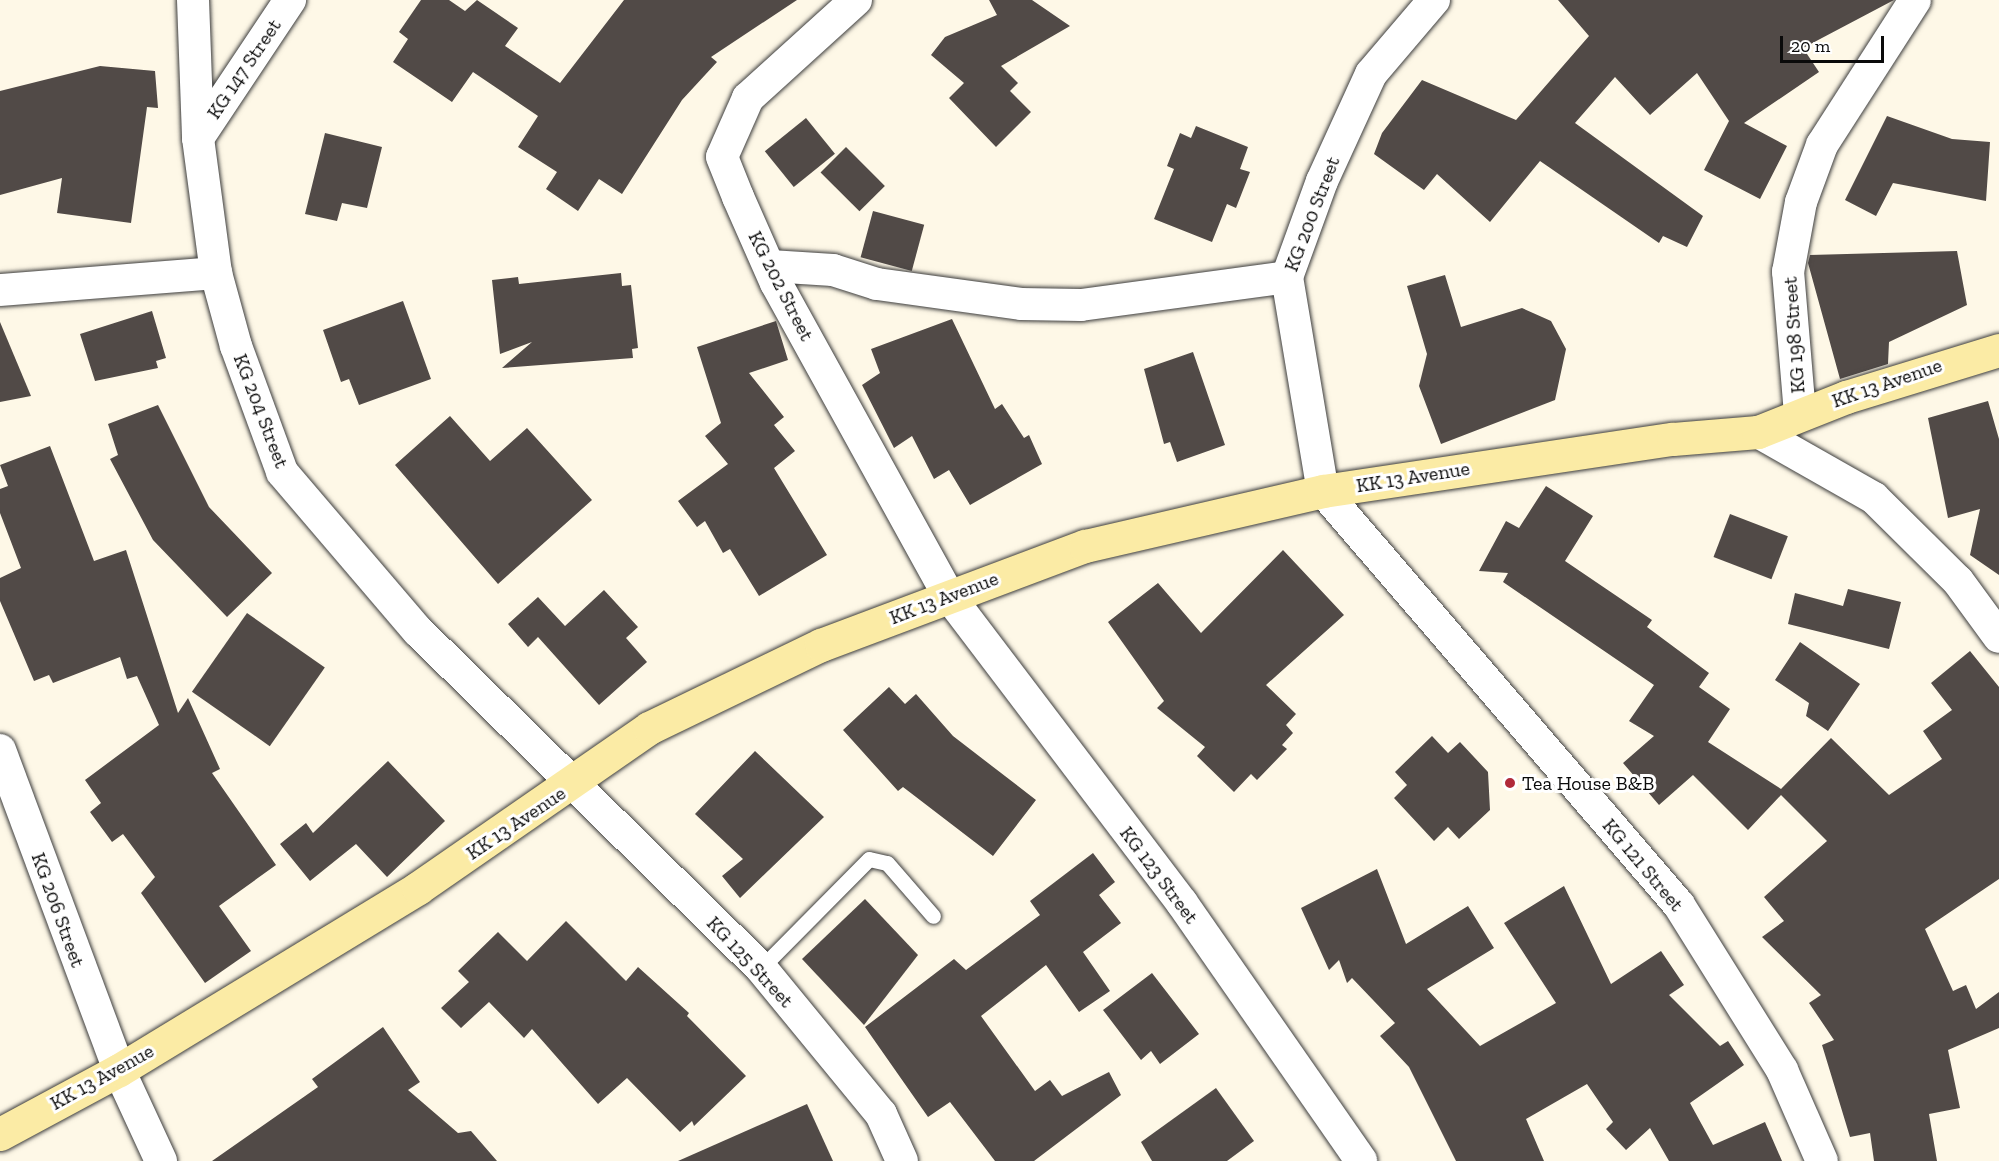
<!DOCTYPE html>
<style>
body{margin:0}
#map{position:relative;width:1999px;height:1161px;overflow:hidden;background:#fef8e7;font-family:"Zilla Slab",serif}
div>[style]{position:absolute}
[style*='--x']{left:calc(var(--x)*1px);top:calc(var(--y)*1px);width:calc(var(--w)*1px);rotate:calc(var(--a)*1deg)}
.building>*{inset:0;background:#514a47;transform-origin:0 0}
.roads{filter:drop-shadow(0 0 2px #3d3d3d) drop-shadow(0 0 2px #3d3d3d)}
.service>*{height:15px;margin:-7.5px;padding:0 7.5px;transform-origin:7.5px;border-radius:7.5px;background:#fff}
.minor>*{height:32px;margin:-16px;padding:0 16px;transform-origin:16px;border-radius:16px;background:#fff}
.secondary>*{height:33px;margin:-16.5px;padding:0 16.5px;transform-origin:16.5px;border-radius:16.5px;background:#fbeba5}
.dots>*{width:16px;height:16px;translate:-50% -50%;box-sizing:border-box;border:3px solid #fff;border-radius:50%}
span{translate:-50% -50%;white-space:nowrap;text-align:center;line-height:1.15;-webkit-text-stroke:6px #fff;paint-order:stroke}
.street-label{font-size:20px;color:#0a0a0a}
.poi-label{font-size:20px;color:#0a0a0a}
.left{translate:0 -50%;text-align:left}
.scale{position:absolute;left:1780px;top:36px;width:104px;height:27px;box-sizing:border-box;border:3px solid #0a0a0a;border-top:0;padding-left:8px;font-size:18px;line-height:21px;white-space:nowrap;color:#0a0a0a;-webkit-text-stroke:4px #fff;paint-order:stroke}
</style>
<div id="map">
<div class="building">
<div style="clip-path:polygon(421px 0,449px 0,465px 11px,477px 0,518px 28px,505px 46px,560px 83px,624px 0,797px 0,711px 57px,717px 62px,682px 100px,622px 194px,599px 179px,578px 211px,546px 189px,557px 172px,518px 147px,538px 116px,473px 72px,452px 102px,393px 62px,408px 39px,399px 32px)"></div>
<div style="clip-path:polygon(989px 0,1032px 0,1070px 26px,1001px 66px,1018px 83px,1010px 91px,1031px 112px,996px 147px,949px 98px,964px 83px,931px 55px,945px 37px,997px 15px)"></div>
<div style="clip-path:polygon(1558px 0,1894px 0,1803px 48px,1819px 72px,1744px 123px,1787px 146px,1760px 199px,1704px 170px,1729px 121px,1697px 73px,1650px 115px,1615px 77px,1575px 123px,1703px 216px,1687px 247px,1663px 236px,1659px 243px,1540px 161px,1490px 222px,1437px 174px,1424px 190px,1374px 154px,1382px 133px,1422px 80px,1516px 120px,1589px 36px)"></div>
<div style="clip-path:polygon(100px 66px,155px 71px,158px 108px,147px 107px,131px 223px,57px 213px,62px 178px,0 195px,0 91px)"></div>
<div style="clip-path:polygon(1887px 116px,1952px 139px,1990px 142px,1986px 201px,1893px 183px,1876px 216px,1845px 200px)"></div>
<div style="left:806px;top:118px;width:46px;height:53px;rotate:51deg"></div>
<div style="clip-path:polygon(1196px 126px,1248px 147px,1240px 169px,1250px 172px,1236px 208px,1227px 204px,1212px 242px,1154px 219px,1174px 169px,1167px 166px,1180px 133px,1191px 138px)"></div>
<div style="clip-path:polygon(325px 133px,382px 147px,367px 208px,342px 203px,337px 221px,305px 214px)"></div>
<div style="left:846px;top:147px;width:55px;height:36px;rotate:45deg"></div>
<div style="left:873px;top:211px;width:53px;height:48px;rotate:15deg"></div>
<div style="clip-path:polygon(1957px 251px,1967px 305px,1889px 342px,1888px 364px,1840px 379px,1808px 263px,1810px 255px)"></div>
<div style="clip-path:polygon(621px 273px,622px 286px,631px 285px,638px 348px,632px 349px,633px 358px,502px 368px,532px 342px,500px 354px,492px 280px,518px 277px,519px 284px)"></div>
<div style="clip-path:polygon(1445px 275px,1461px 327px,1522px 308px,1551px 321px,1566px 349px,1555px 400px,1441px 444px,1419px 386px,1427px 354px,1407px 286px)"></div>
<div style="clip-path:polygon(403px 301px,431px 379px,359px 405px,349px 379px,341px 382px,323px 330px)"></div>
<div style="clip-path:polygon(152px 311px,166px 358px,156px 361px,158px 368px,95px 381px,80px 334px)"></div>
<div style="clip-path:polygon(952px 319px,995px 409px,1002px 404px,1024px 438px,1029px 435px,1042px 464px,970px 505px,949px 470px,934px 479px,912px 436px,894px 448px,862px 385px,880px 373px,871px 349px)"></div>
<div style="clip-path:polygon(776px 321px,788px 360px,749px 373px,784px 417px,774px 425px,795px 451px,774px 468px,827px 555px,759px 596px,730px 549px,723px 553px,705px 521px,697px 527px,678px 501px,728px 464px,705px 436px,721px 423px,697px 347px)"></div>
<div style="clip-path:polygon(0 322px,31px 396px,0 402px)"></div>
<div style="clip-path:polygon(1193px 352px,1225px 445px,1177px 462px,1170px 442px,1164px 444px,1144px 369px)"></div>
<div style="clip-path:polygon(1988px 401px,1999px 439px,1999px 575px,1970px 555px,1980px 509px,1948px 518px,1928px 418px)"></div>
<div style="clip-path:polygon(158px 405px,209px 507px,272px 573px,227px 617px,153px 540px,110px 459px,118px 455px,108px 424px)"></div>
<div style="clip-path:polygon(450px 416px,490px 461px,527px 428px,592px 500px,498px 584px,395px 465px)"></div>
<div style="clip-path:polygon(50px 446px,94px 561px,126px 550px,178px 713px,188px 698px,220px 769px,212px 773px,276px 865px,219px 906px,251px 951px,205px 983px,141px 893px,155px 877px,123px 834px,112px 842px,90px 812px,101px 803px,85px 780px,159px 725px,137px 676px,127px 679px,120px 657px,53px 683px,49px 675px,34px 681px,0 601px,0 578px,21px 568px,0 513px,0 489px,8px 486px,0 465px)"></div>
<div style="clip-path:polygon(1546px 486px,1593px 516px,1565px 561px,1652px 620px,1647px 627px,1709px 673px,1699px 687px,1730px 709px,1708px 742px,1781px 789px,1831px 738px,1889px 795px,1942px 759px,1923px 731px,1952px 710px,1931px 683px,1970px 651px,1999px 687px,1999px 879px,1925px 929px,1953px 991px,1966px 985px,1976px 1009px,1999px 992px,1999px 1028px,1948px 1050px,1960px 1108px,1929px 1114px,1937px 1161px,1874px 1161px,1870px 1133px,1850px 1137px,1822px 1045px,1834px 1040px,1809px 1003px,1821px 995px,1762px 937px,1784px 921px,1764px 897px,1827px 841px,1781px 795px,1748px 830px,1693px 775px,1659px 805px,1623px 763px,1654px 736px,1629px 721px,1654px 685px,1503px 582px,1508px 573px,1479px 571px,1506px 521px,1519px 528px)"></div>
<div style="left:1730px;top:514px;width:62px;height:46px;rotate:21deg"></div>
<div style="clip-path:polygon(1283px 550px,1344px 615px,1266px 685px,1296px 714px,1286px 725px,1293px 733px,1282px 745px,1287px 749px,1257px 780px,1251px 774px,1234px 792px,1197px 756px,1205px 747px,1157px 708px,1164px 701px,1108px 622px,1158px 583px,1201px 633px)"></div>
<div style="clip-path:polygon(1848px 589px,1901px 602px,1889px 649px,1788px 624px,1795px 593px,1843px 606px)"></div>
<div style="clip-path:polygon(604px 590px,638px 627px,626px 638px,647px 662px,599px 705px,538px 637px,528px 647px,508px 624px,538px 597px,565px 626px)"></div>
<div style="left:247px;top:613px;width:95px;height:96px;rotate:35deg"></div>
<div style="clip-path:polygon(1800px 642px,1860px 684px,1828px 731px,1806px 716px,1809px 703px,1775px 680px)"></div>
<div style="clip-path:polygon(889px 687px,905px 704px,916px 694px,953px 736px,1036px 800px,993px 856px,903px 787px,898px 791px,843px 730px)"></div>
<div style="clip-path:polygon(1432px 736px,1448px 753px,1460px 742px,1488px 772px,1490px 810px,1459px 839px,1448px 827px,1434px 841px,1394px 798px,1407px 785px,1395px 772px)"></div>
<div style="clip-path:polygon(755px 751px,824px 817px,740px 898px,722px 876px,743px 859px,695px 814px)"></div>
<div style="clip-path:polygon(388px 761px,445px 821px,387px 877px,356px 844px,310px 881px,280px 844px,306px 823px,313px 833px)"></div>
<div style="clip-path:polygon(1093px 853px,1115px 882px,1099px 895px,1121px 923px,1083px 952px,1110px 991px,1079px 1012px,1046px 965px,981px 1016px,1035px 1091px,1050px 1080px,1062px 1096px,1109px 1072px,1121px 1095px,1034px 1161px,995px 1161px,950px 1102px,928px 1117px,865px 1027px,954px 959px,966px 970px,1040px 915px,1030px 901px)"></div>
<div style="clip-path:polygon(1377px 869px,1406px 944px,1468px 906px,1494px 948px,1427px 989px,1480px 1046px,1556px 1003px,1504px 923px,1564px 886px,1611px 984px,1661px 951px,1684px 985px,1669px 995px,1720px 1046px,1728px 1041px,1744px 1065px,1690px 1103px,1713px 1145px,1765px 1122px,1782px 1161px,1669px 1161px,1650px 1128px,1626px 1150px,1606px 1129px,1613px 1122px,1587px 1084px,1526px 1119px,1544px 1161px,1456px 1161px,1409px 1067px,1380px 1036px,1395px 1023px,1352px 978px,1347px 983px,1339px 960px,1329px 970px,1301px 908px)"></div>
<div style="clip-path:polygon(865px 899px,918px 955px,864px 1025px,802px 959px)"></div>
<div style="clip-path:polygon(566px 921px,626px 981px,638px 967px,689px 1013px,687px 1016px,746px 1076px,694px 1126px,692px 1121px,680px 1132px,627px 1078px,598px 1104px,532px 1029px,524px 1038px,489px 1002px,461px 1028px,441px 1008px,469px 982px,458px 971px,498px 932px,527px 961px)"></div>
<div style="clip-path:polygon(1152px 973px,1199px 1034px,1160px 1064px,1151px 1051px,1141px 1060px,1103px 1010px)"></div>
<div style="clip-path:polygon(383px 1027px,420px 1082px,408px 1090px,458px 1133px,471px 1131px,497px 1161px,212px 1161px,318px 1087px,312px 1079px)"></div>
<div style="clip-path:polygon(1216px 1088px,1254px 1141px,1227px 1161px,1152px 1161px,1141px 1142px)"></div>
<div style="clip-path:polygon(807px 1104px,833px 1161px,678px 1161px)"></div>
</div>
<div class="roads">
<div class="service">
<div style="--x:761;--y:968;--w:153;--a:-45.3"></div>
<div style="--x:869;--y:859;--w:18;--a:13"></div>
<div style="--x:887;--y:863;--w:70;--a:49"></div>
</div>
<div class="minor">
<div style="--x:193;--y:0;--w:138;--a:87.9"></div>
<div style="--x:198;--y:138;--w:136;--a:82.4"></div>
<div style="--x:216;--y:273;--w:76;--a:74.7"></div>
<div style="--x:236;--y:346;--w:134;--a:69.9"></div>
<div style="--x:282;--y:472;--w:209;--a:49.5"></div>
<div style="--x:418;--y:631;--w:481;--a:44.5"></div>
<div style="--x:761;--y:968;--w:189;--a:50.6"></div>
<div style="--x:881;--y:1114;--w:51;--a:65.9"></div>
<div style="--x:856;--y:0;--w:146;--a:137.8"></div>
<div style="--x:748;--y:98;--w:64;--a:113.8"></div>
<div style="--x:722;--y:157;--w:43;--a:68.2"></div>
<div style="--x:738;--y:197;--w:94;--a:66.2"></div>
<div style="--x:776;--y:283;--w:358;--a:61.1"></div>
<div style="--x:949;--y:596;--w:385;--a:52.8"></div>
<div style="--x:1182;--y:903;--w:314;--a:55.2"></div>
<div style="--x:1434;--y:0;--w:97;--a:130.4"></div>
<div style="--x:1371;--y:74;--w:118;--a:114.6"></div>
<div style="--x:1322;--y:181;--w:102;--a:110"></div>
<div style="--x:1287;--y:277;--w:217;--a:80.5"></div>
<div style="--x:1323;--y:491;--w:546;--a:49.31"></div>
<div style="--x:1679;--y:905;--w:195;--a:58"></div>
<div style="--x:1782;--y:1070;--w:99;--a:66.3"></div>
<div style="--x:198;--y:138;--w:166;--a:-56.3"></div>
<div style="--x:770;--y:266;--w:63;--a:3.6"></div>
<div style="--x:833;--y:270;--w:46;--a:17.7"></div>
<div style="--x:877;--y:284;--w:145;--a:7.9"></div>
<div style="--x:1021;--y:304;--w:60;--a:1"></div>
<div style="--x:1081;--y:305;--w:208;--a:-7.7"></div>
<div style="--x:0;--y:290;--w:217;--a:-4.5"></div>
<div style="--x:1800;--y:414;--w:143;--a:-94.8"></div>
<div style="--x:1788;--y:272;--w:71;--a:-79.5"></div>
<div style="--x:1801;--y:202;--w:61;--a:-69.8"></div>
<div style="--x:1822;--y:145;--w:172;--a:-57.3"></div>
<div style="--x:1758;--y:432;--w:133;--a:29.6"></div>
<div style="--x:1874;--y:498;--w:118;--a:44.7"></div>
<div style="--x:1958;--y:581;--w:69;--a:53.8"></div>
<div style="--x:0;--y:750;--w:341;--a:69.6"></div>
<div style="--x:119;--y:1070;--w:100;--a:65.2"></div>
</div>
<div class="secondary">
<div style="--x:0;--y:1134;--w:135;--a:-28.3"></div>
<div style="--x:119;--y:1070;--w:350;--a:-31.3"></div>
<div style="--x:418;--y:888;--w:281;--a:-34.7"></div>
<div style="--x:649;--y:728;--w:191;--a:-25.8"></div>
<div style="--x:821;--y:645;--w:282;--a:-20.6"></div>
<div style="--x:1085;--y:546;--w:244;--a:-13"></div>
<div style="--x:1323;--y:491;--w:354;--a:-8.5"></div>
<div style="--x:1673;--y:439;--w:85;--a:-4.7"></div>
<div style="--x:1758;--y:432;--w:95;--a:-21.7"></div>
<div style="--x:1846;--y:397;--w:160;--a:-17.1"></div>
</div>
</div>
<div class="dots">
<div style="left:1510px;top:783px;background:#b12a3a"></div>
</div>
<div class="street-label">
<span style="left:244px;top:69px;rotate:-56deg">KG 147 Street</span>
<span style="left:1312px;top:214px;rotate:-69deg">KG 200 Street</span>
<span style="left:781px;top:286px;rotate:63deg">KG 202 Street</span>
<span style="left:1794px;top:335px;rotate:-94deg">KG 198 Street</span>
<span style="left:1887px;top:383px;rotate:-19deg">KK 13 Avenue</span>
<span style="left:261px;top:411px;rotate:69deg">KG 204 Street</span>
<span style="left:1413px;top:477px;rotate:-9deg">KK 13 Avenue</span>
<span style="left:944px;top:598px;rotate:-21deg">KK 13 Avenue</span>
<span style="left:516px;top:823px;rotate:-34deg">KK 13 Avenue</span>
<span style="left:1643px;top:865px;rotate:50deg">KG 121 Street</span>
<span style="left:1159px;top:875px;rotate:53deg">KG 123 Street</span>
<span style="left:58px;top:910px;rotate:70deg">KG 206 Street</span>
<span style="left:750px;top:962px;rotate:47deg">KG 125 Street</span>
<span style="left:102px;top:1077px;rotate:-29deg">KK 13 Avenue</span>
</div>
<div class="poi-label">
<span class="left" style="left:1522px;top:783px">Tea House B&amp;B</span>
</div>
<div class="scale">20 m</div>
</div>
